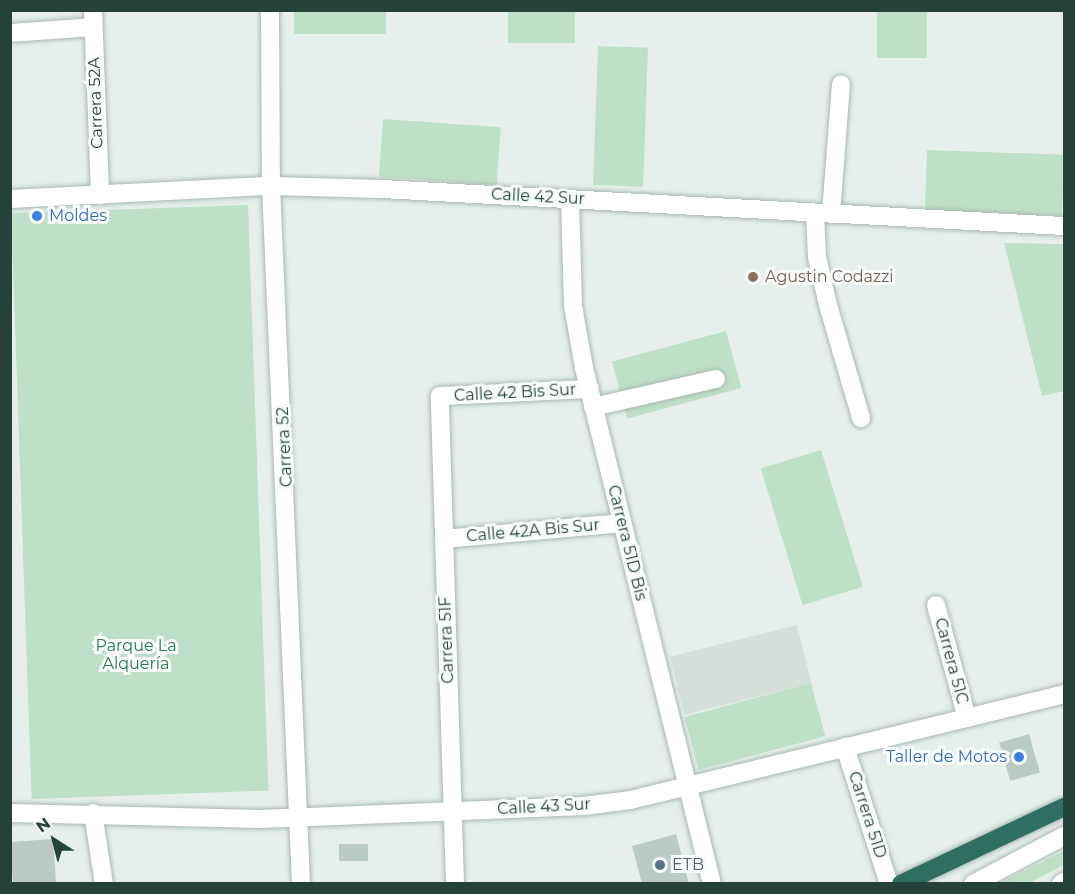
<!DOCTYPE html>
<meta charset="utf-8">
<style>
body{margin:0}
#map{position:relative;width:1075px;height:894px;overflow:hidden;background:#e6efeb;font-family:Montserrat,sans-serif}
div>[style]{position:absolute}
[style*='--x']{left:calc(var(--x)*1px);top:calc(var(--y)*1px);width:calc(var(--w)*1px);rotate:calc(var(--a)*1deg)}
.built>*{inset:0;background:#d4dfda;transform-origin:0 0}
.green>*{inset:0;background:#bfe0c8;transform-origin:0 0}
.building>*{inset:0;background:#bbcac4;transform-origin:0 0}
.roads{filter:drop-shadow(0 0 2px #a8b8b2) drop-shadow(0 0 2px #a8b8b2)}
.minor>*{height:18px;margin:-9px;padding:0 9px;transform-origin:9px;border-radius:9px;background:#fff}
.highway>*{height:18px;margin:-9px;padding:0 9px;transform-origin:9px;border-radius:9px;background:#2f6f62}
.dots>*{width:16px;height:16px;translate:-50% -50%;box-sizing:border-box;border:3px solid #f7fbf9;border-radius:50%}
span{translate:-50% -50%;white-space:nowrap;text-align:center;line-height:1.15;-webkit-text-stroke:6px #f7fbf9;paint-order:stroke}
.street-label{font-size:16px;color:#24423a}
.shop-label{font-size:16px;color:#366cbe}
.left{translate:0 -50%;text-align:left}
.right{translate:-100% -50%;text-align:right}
.education-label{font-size:16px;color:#785e54}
.park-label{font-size:16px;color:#2d7a4b}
.service-label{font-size:16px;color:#4e5e75}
.frame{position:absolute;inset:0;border:12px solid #24423a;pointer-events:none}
.north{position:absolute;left:24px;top:810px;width:60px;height:60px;-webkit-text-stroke:4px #f7fbf9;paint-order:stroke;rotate:324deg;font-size:16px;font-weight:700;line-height:24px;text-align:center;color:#24423a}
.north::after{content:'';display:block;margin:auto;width:21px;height:27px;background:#24423a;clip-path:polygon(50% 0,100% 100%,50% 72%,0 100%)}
</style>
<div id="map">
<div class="built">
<div style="left:797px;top:625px;width:60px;height:131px;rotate:76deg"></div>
</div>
<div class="green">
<div style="left:294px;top:11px;width:92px;height:23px"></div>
<div style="left:508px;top:11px;width:67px;height:32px"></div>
<div style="left:877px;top:11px;width:50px;height:47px"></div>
<div style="left:598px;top:46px;width:50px;height:139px;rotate:2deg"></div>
<div style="left:383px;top:119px;width:118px;height:58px;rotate:4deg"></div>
<div style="left:927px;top:150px;width:137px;height:61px;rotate:2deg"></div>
<div style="left:248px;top:205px;width:586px;height:237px;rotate:88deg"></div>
<div style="clip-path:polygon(1004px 243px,1064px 244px,1064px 391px,1042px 396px)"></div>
<div style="left:726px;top:331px;width:59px;height:118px;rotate:75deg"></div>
<div style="left:821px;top:450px;width:143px;height:63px;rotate:73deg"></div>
<div style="left:811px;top:683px;width:55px;height:131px;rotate:75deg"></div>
<div style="clip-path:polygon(1064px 851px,1064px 865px,1029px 883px,1000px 883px)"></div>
</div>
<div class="building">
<div style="left:1029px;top:734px;width:40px;height:31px;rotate:74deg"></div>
<div style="clip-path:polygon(676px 834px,689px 884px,642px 884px,632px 846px)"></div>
<div style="left:53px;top:839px;width:45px;height:43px;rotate:86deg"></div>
<div style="left:368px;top:844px;width:17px;height:29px;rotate:90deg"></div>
</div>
<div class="roads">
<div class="minor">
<div style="--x:93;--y:10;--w:185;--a:87.8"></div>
<div style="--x:270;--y:10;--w:176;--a:89.7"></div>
<div style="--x:271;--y:186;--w:699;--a:87.54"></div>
<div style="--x:10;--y:33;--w:83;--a:-4.1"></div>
<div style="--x:10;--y:199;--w:261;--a:-2.9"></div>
<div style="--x:271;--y:186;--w:111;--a:1.5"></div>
<div style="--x:382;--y:189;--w:683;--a:3.11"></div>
<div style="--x:570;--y:199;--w:107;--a:88.4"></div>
<div style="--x:573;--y:306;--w:63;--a:79.9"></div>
<div style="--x:584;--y:368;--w:532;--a:76.07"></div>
<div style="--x:815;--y:213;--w:44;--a:87.4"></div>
<div style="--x:817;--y:257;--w:49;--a:77.1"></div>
<div style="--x:828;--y:305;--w:118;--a:73.7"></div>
<div style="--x:831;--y:214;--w:130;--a:-85.6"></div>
<div style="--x:593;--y:407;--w:126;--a:-12.8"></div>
<div style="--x:444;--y:539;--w:179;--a:-5.1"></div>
<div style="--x:936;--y:605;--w:117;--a:74.7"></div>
<div style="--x:845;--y:747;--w:144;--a:72.2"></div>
<div style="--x:10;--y:813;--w:250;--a:1.4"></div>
<div style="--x:260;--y:819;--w:324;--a:-2.3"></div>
<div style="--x:584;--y:806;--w:46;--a:-7.4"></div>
<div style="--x:630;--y:800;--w:447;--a:-13.7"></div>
<div style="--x:93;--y:813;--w:72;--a:81.2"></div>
<div style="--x:455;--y:884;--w:488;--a:-91.8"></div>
<div style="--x:440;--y:396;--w:150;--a:-2.7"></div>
<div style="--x:973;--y:884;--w:103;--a:-27.8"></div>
<div style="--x:1061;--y:884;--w:4;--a:-34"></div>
</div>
<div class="highway">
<div style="--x:901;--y:884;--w:180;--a:-25.3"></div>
</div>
</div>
<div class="dots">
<div style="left:37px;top:216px;background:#3f7fe0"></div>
<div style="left:753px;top:277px;background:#8d6e63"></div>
<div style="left:1019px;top:757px;background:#3f7fe0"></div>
<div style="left:660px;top:865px;background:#5c6f8a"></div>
</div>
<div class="street-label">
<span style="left:96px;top:103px;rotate:-92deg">Carrera 52A</span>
<span style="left:538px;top:197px;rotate:3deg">Calle 42 Sur</span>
<span style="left:515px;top:393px;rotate:-3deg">Calle 42 Bis Sur</span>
<span style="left:285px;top:447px;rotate:-93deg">Carrera 52</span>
<span style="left:533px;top:531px;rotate:-5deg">Calle 42A Bis Sur</span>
<span style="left:627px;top:543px;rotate:76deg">Carrera 51D Bis</span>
<span style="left:447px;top:640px;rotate:-92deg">Carrera 51F</span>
<span style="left:951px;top:661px;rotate:75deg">Carrera 51C</span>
<span style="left:544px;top:807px;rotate:-3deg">Calle 43 Sur</span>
<span style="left:867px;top:815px;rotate:72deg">Carrera 51D</span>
</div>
<div class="shop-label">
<span class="left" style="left:49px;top:216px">Moldes</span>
<span class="right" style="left:1007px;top:757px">Taller de Motos</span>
</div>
<div class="education-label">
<span class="left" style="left:765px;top:277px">Agustin Codazzi</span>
</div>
<div class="park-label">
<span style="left:136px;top:655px">Parque La<br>Alquería</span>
</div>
<div class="service-label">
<span class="left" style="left:672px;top:865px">ETB</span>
</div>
<div class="frame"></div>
<div class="north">N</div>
</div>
